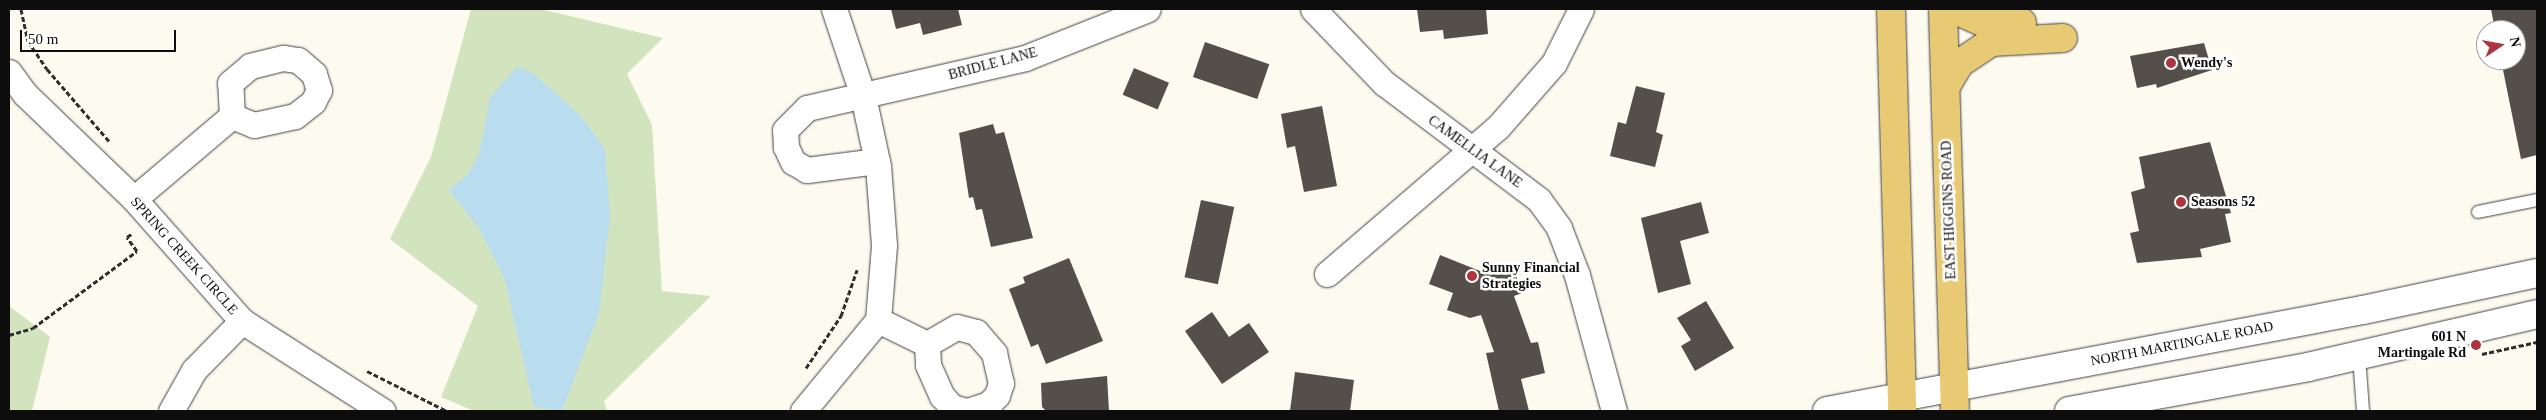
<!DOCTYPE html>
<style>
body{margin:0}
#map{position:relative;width:2546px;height:420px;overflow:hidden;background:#fdfaf0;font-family:Georgia,serif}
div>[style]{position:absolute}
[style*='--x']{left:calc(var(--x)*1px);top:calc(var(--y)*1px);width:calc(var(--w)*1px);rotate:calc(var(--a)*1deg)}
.green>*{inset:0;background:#d2e4bd}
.water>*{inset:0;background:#badcef}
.building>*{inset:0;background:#554f4b;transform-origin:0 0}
.path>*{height:3px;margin-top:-1.5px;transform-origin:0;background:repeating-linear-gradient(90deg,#2f2f2f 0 5px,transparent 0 7.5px)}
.roads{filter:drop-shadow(0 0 1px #404040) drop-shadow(0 0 1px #404040)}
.service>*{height:12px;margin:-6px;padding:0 6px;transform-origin:6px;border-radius:6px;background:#fff}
.minor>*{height:25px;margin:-12.5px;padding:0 12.5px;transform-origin:12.5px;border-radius:12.5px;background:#fff}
.tertiary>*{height:28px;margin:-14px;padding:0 14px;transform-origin:14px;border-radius:14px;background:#fff}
.primary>*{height:28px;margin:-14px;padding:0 14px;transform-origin:14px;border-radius:14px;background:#e9ca74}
.dots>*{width:14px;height:14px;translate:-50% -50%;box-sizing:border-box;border:2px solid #fff;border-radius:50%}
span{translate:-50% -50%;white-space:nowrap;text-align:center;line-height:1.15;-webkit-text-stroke:5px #fff;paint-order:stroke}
.poi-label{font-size:14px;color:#0d0d0d;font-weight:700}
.left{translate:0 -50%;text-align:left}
.right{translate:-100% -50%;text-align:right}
.street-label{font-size:14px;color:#0d0d0d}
.frame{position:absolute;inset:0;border:10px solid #0d0d0d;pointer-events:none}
.north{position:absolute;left:2476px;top:20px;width:50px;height:50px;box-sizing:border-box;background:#fff;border:1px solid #9e9e9e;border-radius:50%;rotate:78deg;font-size:14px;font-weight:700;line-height:20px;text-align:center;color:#0d0d0d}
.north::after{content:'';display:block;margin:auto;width:18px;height:22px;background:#ae353d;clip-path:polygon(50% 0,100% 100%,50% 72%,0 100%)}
.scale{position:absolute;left:20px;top:30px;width:156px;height:22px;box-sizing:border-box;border:2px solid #0d0d0d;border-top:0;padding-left:6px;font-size:15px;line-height:18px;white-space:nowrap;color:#0d0d0d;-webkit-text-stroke:4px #fff;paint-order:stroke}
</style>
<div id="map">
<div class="green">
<div style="clip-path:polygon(471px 9px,540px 9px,663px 38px,627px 74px,652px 125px,662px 291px,711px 296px,604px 401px,607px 411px,474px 411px,441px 397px,478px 306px,390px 239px,431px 157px)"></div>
<div style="clip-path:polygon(9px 306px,50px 337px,32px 411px,9px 411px)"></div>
</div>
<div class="water">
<div style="clip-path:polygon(517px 67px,533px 73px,581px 116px,605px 149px,610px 217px,599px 313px,562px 411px,534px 407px,505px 280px,480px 230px,449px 190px,468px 174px,479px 154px,490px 97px)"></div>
</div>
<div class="building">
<div style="clip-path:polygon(891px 9px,958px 9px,962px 25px,923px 35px,920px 23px,896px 29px)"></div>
<div style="clip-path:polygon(1417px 9px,1486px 9px,1488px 34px,1444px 39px,1443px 30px,1420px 32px)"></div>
<div style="clip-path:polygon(2491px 9px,2537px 9px,2537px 155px,2521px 159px,2501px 60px,2516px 60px,2516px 30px,2495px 30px)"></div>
<div style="left:1205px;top:42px;width:68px;height:37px;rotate:19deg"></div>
<div style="clip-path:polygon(2204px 43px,2212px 70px,2157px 88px,2156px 84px,2137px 88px,2130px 56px)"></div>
<div style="left:1134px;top:68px;width:38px;height:29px;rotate:23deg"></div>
<div style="clip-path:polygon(1636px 86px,1665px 93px,1656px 132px,1663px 135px,1655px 167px,1610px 156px,1618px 122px,1626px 124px)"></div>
<div style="clip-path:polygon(1322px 106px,1337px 186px,1304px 192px,1295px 146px,1287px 148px,1281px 114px)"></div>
<div style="clip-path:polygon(993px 124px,996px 134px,1004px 132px,1033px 238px,991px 247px,982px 209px,976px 210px,973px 197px,969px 198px,959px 133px)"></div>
<div style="clip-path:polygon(2210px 142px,2231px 213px,2225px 214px,2231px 242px,2200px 249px,2202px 257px,2137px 263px,2130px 233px,2139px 231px,2131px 192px,2145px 188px,2139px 157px)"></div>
<div style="left:1201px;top:200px;width:34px;height:79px;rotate:12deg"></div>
<div style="clip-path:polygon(1701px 202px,1709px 233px,1680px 241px,1691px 284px,1658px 293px,1641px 218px)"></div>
<div style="clip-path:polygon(1440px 255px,1490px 275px,1513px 267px,1522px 293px,1514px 296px,1531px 343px,1538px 342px,1545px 373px,1521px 379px,1529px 411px,1499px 411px,1486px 353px,1494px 352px,1481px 315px,1470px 318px,1447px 310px,1453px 293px,1429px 284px)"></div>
<div style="clip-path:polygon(1069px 258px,1103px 341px,1046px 364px,1038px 344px,1031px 347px,1009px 289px,1025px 283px,1023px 277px)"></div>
<div style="clip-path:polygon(1706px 301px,1734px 348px,1695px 371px,1681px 346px,1691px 340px,1677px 318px)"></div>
<div style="clip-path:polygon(1212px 312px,1229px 337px,1249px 323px,1269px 352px,1222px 384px,1185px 331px)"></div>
<div style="clip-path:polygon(1295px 372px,1354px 380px,1350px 411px,1290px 411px)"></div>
<div style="clip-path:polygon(1107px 376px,1109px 411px,1046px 411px,1042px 407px,1041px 383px)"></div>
</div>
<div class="path">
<div style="--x:21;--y:9;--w:33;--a:78"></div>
<div style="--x:28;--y:41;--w:34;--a:56"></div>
<div style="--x:47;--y:69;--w:95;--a:49.3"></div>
<div style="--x:9;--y:335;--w:25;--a:-16"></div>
<div style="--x:33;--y:328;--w:129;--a:-36.5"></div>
<div style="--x:137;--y:251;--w:17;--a:-126"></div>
<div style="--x:127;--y:237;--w:7;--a:-34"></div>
<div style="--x:2482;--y:354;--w:56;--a:-12.3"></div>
<div style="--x:806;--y:368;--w:63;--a:-56.1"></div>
<div style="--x:841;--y:316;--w:49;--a:-70.8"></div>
<div style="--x:367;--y:371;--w:89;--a:26.6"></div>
</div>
<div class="roads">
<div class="service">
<div style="--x:2478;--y:212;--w:60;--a:-11.5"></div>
<div style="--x:2359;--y:356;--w:55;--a:85.8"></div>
</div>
<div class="minor">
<div style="--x:1313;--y:9;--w:103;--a:46.2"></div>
<div style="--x:1384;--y:83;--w:194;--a:37"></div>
<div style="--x:1539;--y:200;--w:34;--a:54"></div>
<div style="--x:1559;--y:228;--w:50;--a:69"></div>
<div style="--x:1577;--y:275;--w:141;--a:74.8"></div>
<div style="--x:283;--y:58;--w:15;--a:8"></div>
<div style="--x:298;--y:60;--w:21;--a:41"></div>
<div style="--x:314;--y:74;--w:17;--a:73"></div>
<div style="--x:319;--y:90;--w:13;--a:117"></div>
<div style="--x:313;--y:102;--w:23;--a:142"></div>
<div style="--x:295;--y:116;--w:42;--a:167.6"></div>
<div style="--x:254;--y:125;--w:24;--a:-158"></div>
<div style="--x:232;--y:116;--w:33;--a:-93"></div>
<div style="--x:230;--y:83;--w:26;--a:-40"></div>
<div style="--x:250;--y:66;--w:34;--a:-14"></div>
<div style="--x:9;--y:72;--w:27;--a:54"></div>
<div style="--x:25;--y:94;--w:151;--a:43.9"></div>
<div style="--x:134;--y:199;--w:163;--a:48.5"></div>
<div style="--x:242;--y:321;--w:167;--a:32.6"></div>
<div style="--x:877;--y:161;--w:71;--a:172.7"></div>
<div style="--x:807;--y:170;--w:16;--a:-150"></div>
<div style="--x:793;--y:162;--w:17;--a:-115"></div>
<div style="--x:786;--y:147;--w:17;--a:-93"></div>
<div style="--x:785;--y:130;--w:31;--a:-45"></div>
<div style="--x:807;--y:108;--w:224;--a:-12.9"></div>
<div style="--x:1025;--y:58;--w:132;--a:-21.7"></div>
<div style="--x:134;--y:199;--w:128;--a:-40.3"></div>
<div style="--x:1327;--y:274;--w:225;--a:-40.7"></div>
<div style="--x:1498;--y:127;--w:85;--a:-48.8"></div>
<div style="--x:1554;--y:63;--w:60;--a:-63.4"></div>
<div style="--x:878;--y:320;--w:55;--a:26.1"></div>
<div style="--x:927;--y:344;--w:34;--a:-30"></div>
<div style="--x:957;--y:327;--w:20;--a:15"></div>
<div style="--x:976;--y:332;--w:28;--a:49"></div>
<div style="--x:994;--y:353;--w:31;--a:77"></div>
<div style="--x:1001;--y:383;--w:13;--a:108"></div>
<div style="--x:997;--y:395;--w:12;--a:132"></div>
<div style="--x:989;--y:404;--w:22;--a:162"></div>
<div style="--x:927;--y:344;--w:21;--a:87"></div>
<div style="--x:928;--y:365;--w:34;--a:66"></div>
<div style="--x:942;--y:396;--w:15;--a:48"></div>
<div style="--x:952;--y:407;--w:15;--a:16"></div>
<div style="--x:171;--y:411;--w:47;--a:-60.7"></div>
<div style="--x:194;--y:370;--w:69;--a:-45.6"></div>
<div style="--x:803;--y:411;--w:118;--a:-50.5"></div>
<div style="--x:878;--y:320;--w:75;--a:-85.4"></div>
<div style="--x:884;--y:245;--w:79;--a:-94.3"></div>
<div style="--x:878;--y:166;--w:72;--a:-102.1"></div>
<div style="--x:863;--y:96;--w:92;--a:-108.4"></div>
</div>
<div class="tertiary">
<div style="--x:1827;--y:411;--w:545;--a:-10.67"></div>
<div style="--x:2363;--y:310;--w:178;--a:-12"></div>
<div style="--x:2069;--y:411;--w:243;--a:-10.4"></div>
<div style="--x:2308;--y:367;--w:235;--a:-13"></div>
</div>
<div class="primary">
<div style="--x:1891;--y:9;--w:402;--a:88.4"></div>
<div style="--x:1943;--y:9;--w:402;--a:88.3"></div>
<div style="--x:1953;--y:9;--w:37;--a:24"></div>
<div style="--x:1987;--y:24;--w:35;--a:-2"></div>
<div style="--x:1946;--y:86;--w:27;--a:-59"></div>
<div style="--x:1960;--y:63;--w:37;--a:-34"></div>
<div style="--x:1991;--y:42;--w:72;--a:-3.2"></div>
</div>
</div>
<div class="dots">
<div style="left:2171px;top:63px;background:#ae353d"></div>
<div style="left:2181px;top:202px;background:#ae353d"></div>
<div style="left:1472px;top:276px;background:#ae353d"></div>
<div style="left:2476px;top:345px;background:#ae353d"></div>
</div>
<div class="poi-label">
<span class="left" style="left:2181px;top:63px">Wendy's</span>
<span class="left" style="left:2191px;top:202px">Seasons 52</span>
<span class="left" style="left:1482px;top:276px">Sunny Financial<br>Strategies</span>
<span class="right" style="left:2466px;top:345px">601 N<br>Martingale Rd</span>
</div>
<div class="street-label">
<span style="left:993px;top:64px;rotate:-15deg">BRIDLE LANE</span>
<span style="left:1475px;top:152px;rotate:36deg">CAMELLIA LANE</span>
<span style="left:1949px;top:210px;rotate:-92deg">EAST HIGGINS ROAD</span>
<span style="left:184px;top:256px;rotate:48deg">SPRING CREEK CIRCLE</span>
<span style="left:2182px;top:344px;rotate:-11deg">NORTH MARTINGALE ROAD</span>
</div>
<div class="frame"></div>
<div class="north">N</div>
<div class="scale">50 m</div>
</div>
